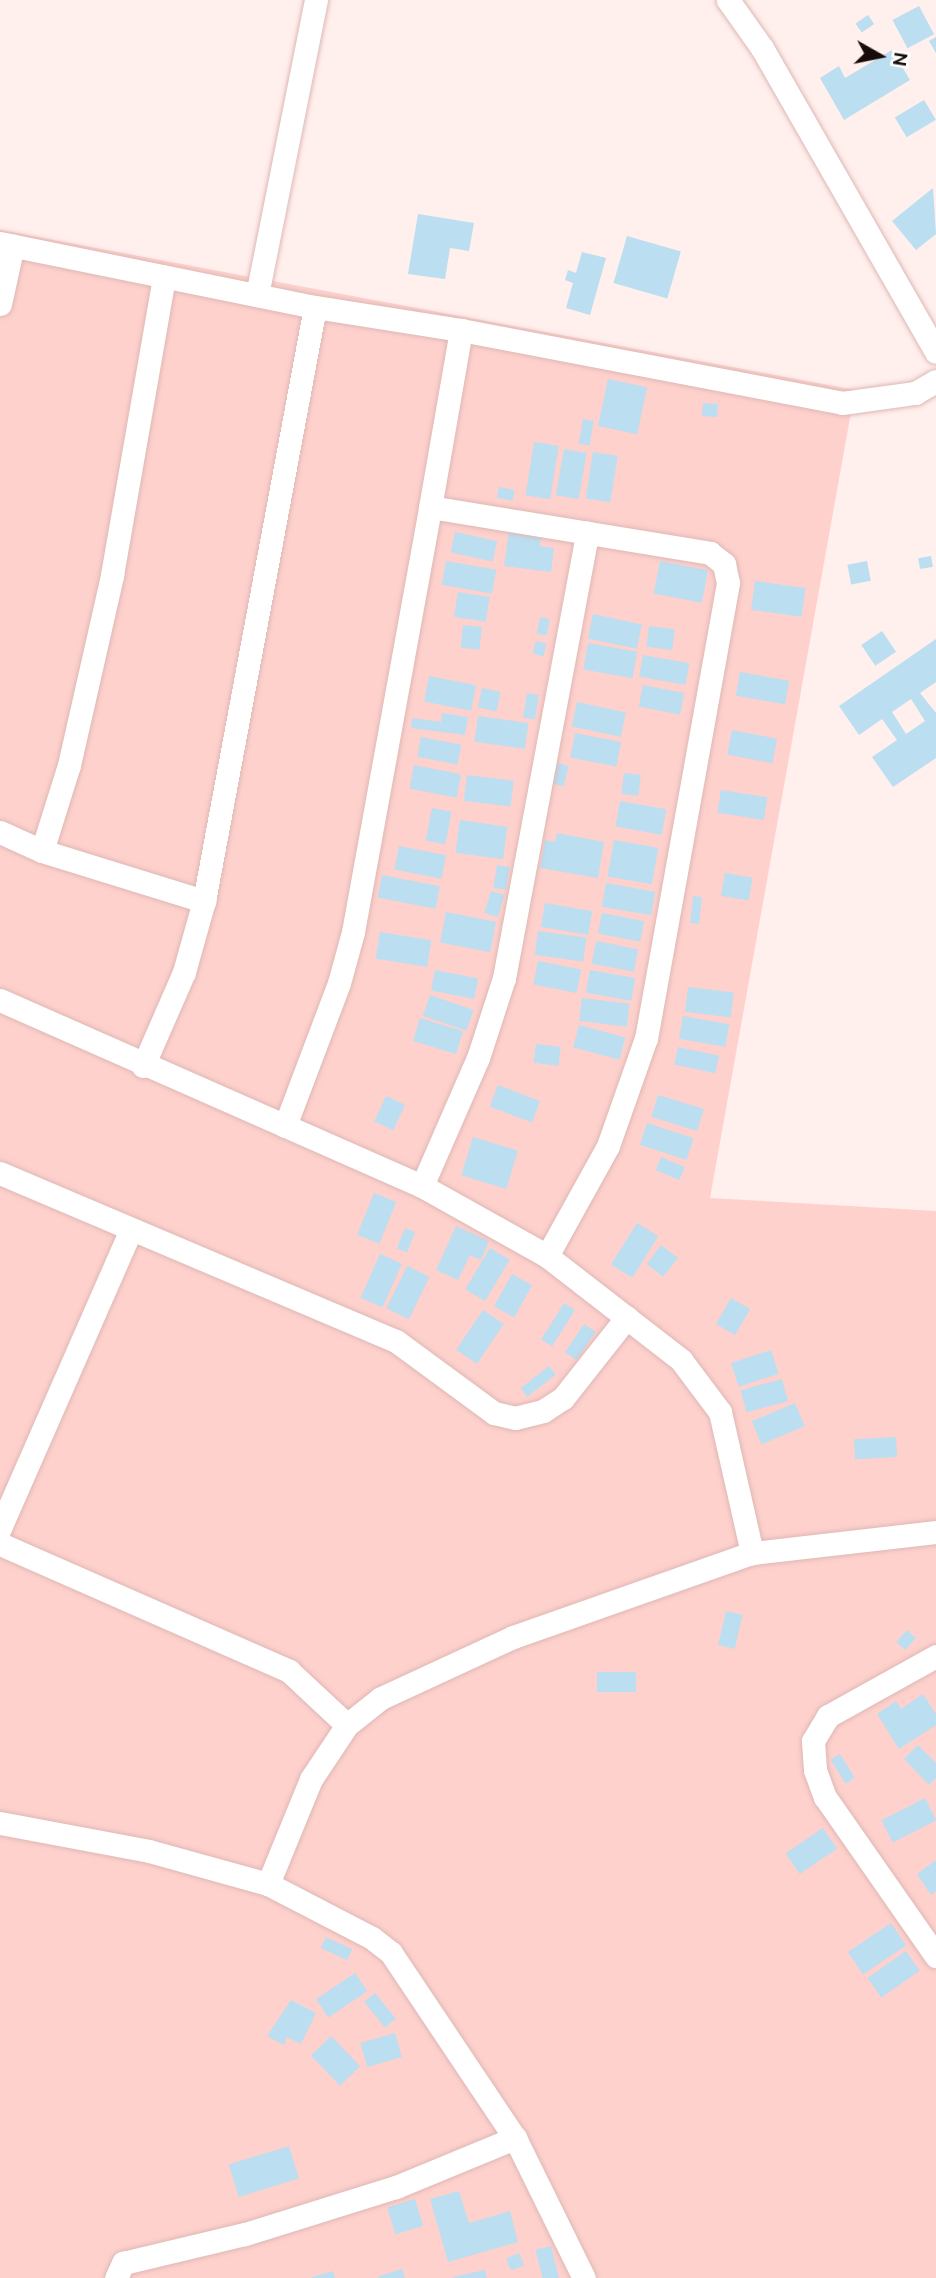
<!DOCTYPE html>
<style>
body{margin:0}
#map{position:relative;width:936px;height:2278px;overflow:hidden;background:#ffefed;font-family:Ubuntu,sans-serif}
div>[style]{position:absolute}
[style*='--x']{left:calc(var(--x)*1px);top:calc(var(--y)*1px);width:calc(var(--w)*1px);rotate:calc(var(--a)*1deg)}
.green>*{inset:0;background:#fed1cd}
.building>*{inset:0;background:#bbdef0;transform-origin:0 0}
.roads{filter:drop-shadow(0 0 2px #deb8b4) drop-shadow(0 0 2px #deb8b4)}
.minor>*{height:23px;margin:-11.5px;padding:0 11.5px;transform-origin:11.5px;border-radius:11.5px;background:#fff}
span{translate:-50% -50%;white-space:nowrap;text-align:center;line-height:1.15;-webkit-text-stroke:7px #fff;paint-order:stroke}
.north{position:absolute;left:845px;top:21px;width:70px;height:70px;-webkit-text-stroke:5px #fff;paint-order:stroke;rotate:99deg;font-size:19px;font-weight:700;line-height:28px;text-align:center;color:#180c0b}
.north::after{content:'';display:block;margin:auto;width:24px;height:32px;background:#180c0b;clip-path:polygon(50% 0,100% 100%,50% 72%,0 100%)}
</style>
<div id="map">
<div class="green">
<div style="clip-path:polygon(0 230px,855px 390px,710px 1198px,936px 1211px,936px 2278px,0 2278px)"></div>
</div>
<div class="building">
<div style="left:919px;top:6px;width:32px;height:30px;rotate:62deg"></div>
<div style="left:868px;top:15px;width:11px;height:15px;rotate:56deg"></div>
<div style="clip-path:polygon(936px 37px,936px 53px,929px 41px)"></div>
<div style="clip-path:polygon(892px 50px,910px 80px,844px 120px,820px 78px,839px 66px,845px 78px)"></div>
<div style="left:924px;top:100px;width:23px;height:34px;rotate:59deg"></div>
<div style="clip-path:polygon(933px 188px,936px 234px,916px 250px,892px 221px)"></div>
<div style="clip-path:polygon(418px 214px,474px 223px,469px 251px,450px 248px,445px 279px,408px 274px)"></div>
<div style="left:627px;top:236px;width:56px;height:49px;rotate:16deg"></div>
<div style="clip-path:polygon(582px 252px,606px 258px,590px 315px,566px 308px,573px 283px,565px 280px,568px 270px,576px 273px)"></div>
<div style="left:608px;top:379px;width:40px;height:48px;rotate:12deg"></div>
<div style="left:703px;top:403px;width:15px;height:13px;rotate:4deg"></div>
<div style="left:583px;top:419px;width:11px;height:25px;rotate:10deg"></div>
<div style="left:534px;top:442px;width:25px;height:54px;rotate:9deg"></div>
<div style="left:564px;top:449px;width:23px;height:47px;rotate:10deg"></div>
<div style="left:593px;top:452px;width:25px;height:47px;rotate:9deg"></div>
<div style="left:499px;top:487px;width:16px;height:11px;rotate:11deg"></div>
<div style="clip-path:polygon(509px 531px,541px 535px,540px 546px,554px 548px,551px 572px,504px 566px)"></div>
<div style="left:455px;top:532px;width:43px;height:21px;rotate:12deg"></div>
<div style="left:931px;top:556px;width:11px;height:13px;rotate:80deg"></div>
<div style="left:446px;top:561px;width:51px;height:24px;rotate:10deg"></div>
<div style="left:660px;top:561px;width:49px;height:33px;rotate:11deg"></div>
<div style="left:867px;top:561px;width:20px;height:20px;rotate:79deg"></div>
<div style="left:755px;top:581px;width:51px;height:29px;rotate:8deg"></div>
<div style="left:458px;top:592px;width:32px;height:25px;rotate:9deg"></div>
<div style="left:593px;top:614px;width:50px;height:25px;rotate:12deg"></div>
<div style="left:540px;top:617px;width:10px;height:17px;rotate:11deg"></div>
<div style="left:463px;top:625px;width:19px;height:23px;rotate:6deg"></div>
<div style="left:649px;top:626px;width:26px;height:21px;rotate:7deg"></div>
<div style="left:882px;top:631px;width:25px;height:25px;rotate:56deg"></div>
<div style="clip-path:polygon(evenodd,936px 639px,936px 682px,920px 693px,936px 713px,936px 758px,893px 787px,872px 757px,897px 740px,882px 719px,859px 735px,839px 706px,936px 639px,911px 699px,925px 721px,906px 734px,892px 712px,911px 699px)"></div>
<div style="left:536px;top:641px;width:11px;height:13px;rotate:15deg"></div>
<div style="left:588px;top:643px;width:50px;height:27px;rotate:10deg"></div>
<div style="left:643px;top:655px;width:47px;height:22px;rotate:10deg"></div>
<div style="left:740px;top:672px;width:50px;height:24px;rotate:10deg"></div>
<div style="left:429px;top:676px;width:48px;height:26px;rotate:11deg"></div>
<div style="left:643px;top:685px;width:42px;height:22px;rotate:11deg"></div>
<div style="left:482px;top:688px;width:19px;height:20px;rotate:12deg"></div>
<div style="left:527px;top:693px;width:12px;height:25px;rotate:9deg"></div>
<div style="left:577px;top:702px;width:50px;height:25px;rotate:12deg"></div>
<div style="clip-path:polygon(442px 713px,468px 717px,465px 735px,411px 728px,412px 718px,441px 722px)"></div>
<div style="left:478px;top:716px;width:51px;height:26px;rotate:8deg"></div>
<div style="left:732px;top:730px;width:46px;height:25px;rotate:11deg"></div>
<div style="left:575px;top:733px;width:47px;height:25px;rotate:11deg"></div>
<div style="left:421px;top:737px;width:41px;height:20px;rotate:11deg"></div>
<div style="left:557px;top:763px;width:12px;height:21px;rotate:14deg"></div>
<div style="left:414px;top:765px;width:48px;height:24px;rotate:11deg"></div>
<div style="left:624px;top:773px;width:17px;height:21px;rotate:7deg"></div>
<div style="left:467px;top:775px;width:47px;height:26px;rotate:7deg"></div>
<div style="left:721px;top:790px;width:47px;height:23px;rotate:9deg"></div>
<div style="left:620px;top:801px;width:47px;height:26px;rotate:10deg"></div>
<div style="left:432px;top:808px;width:20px;height:33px;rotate:11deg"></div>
<div style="left:460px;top:820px;width:48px;height:33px;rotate:8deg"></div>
<div style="clip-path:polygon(557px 833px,604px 842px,598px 878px,540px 868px,545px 840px,555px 842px)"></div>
<div style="left:614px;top:840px;width:45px;height:37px;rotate:10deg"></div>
<div style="left:399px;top:846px;width:48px;height:24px;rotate:11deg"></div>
<div style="left:497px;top:865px;width:13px;height:23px;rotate:9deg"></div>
<div style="left:725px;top:873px;width:28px;height:23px;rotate:10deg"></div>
<div style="left:382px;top:875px;width:59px;height:23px;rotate:11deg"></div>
<div style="left:606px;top:883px;width:50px;height:24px;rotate:10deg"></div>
<div style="left:491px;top:891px;width:14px;height:23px;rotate:17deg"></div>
<div style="left:693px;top:896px;width:9px;height:27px;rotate:6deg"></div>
<div style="left:545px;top:903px;width:48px;height:24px;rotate:10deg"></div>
<div style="left:446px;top:912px;width:51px;height:31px;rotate:11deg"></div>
<div style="left:602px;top:913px;width:43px;height:21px;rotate:11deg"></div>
<div style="left:538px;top:931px;width:49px;height:24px;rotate:8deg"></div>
<div style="left:380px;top:932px;width:52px;height:27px;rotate:9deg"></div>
<div style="left:596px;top:941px;width:43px;height:23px;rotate:11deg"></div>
<div style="left:538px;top:961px;width:44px;height:24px;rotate:11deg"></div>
<div style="left:435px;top:970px;width:44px;height:21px;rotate:11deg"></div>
<div style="left:590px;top:970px;width:46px;height:23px;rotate:10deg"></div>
<div style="left:688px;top:987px;width:46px;height:25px;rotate:7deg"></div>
<div style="left:430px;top:995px;width:46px;height:22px;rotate:19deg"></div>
<div style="left:582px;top:998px;width:48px;height:23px;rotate:7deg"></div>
<div style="left:683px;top:1016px;width:47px;height:23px;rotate:10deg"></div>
<div style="left:420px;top:1018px;width:45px;height:24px;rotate:17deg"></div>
<div style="left:579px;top:1025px;width:48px;height:23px;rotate:15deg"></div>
<div style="left:536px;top:1044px;width:25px;height:19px;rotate:7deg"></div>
<div style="left:678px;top:1047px;width:42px;height:18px;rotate:12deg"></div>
<div style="left:498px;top:1085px;width:45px;height:23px;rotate:21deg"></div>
<div style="left:658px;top:1095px;width:48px;height:23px;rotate:17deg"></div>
<div style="left:386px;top:1096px;width:21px;height:28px;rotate:25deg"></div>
<div style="left:647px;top:1123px;width:49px;height:23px;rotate:18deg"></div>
<div style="left:473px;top:1137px;width:47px;height:40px;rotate:17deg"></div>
<div style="left:661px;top:1157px;width:26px;height:14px;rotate:23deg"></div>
<div style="left:374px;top:1193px;width:24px;height:45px;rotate:22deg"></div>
<div style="left:637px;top:1223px;width:25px;height:49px;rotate:32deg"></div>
<div style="clip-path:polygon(456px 1226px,489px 1241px,481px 1260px,470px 1255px,458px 1280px,436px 1270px)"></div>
<div style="left:405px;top:1228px;width:11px;height:22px;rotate:22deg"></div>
<div style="left:661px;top:1245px;width:21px;height:24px;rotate:37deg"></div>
<div style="left:490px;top:1248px;width:23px;height:48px;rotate:31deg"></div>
<div style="left:380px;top:1254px;width:24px;height:48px;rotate:24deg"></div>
<div style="left:407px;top:1266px;width:25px;height:47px;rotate:26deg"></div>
<div style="left:512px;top:1274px;width:23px;height:37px;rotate:29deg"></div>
<div style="left:731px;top:1298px;width:22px;height:30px;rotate:30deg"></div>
<div style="left:564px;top:1303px;width:13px;height:43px;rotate:32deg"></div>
<div style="left:483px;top:1310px;width:25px;height:48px;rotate:34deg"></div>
<div style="left:584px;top:1324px;width:14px;height:34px;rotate:34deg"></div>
<div style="left:771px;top:1350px;width:25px;height:42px;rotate:72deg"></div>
<div style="left:549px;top:1366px;width:11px;height:36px;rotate:52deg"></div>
<div style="left:782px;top:1379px;width:23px;height:43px;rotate:75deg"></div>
<div style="left:795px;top:1403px;width:25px;height:47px;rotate:67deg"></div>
<div style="left:896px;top:1437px;width:20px;height:42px;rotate:87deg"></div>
<div style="left:726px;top:1611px;width:17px;height:35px;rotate:13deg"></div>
<div style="left:907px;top:1630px;width:12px;height:16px;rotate:42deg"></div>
<div style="left:597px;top:1672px;width:39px;height:20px"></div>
<div style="clip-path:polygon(923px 1694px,936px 1714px,936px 1725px,899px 1749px,877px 1714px,896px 1701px,901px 1709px)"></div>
<div style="clip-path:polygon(918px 1745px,936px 1763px,936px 1778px,929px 1785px,904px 1759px)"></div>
<div style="left:840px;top:1754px;width:28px;height:11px;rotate:58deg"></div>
<div style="left:925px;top:1798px;width:25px;height:49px;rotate:63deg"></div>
<div style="left:823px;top:1828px;width:25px;height:45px;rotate:56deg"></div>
<div style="clip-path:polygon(936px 1860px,936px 1891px,931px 1895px,917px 1874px)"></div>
<div style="left:891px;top:1923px;width:27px;height:52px;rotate:56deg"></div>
<div style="left:326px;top:1937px;width:29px;height:12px;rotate:25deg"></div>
<div style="left:906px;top:1951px;width:24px;height:47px;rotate:55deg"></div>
<div style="left:355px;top:1973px;width:22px;height:47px;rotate:56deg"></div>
<div style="left:375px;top:1993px;width:33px;height:14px;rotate:51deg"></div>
<div style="clip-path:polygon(291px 2000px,316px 2013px,301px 2044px,287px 2037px,284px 2045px,267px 2036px)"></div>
<div style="left:395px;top:2033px;width:25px;height:36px;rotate:74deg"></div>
<div style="left:331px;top:2036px;width:42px;height:28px;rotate:46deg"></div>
<div style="left:289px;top:2146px;width:34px;height:63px;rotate:73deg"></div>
<div style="clip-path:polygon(459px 2191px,469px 2223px,510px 2211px,518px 2242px,448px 2262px,430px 2199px)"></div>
<div style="left:415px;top:2199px;width:28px;height:29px;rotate:73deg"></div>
<div style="left:551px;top:2246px;width:33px;height:16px;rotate:76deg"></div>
<div style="left:519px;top:2253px;width:13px;height:14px;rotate:67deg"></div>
<div style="clip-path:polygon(402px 2269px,405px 2278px,379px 2278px,379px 2276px)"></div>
<div style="clip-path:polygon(485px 2270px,487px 2278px,453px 2278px,453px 2277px)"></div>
<div style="clip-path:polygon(333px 2271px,335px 2278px,312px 2278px,312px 2277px)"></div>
</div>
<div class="roads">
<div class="minor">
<div style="--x:728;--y:0;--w:59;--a:54.7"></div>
<div style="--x:762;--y:48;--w:350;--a:60.2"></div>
<div style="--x:0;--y:243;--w:321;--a:11.5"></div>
<div style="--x:315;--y:307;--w:148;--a:9"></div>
<div style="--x:461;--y:330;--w:388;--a:10.8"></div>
<div style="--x:842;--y:403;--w:74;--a:-7.8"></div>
<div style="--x:915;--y:393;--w:24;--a:-30"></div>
<div style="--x:257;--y:295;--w:301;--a:-78.7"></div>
<div style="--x:0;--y:304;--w:60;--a:-77.6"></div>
<div style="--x:461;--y:330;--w:180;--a:99.9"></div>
<div style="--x:430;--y:507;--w:284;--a:9.3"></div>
<div style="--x:710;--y:553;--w:18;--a:38"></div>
<div style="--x:724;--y:564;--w:19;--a:78"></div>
<div style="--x:728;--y:583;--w:462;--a:100.2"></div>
<div style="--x:646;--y:1038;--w:114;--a:109.4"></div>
<div style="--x:608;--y:1146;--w:126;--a:119"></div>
<div style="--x:0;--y:832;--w:46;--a:24.3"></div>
<div style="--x:42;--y:851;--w:170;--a:17.2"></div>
<div style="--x:42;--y:851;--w:90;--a:-72.6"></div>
<div style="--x:69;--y:765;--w:195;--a:-77.2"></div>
<div style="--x:112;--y:575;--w:303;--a:-80.1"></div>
<div style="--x:0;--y:1000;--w:461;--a:23.8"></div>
<div style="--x:422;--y:1186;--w:143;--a:29.2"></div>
<div style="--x:547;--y:1256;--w:170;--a:37.8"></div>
<div style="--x:681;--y:1360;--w:65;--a:53.1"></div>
<div style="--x:720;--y:1412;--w:145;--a:77.2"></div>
<div style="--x:143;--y:1066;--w:103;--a:-66.4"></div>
<div style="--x:184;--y:972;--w:74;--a:-74.3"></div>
<div style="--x:204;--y:901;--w:604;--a:-79.42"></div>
<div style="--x:285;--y:1126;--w:153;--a:-69.3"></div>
<div style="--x:339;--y:983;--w:53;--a:-74.6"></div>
<div style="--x:353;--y:932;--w:432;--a:-79.7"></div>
<div style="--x:0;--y:1173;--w:430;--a:23"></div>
<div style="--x:396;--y:1341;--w:122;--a:36.3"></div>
<div style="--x:494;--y:1413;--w:22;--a:13"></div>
<div style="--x:515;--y:1418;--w:29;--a:-14"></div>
<div style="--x:543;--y:1411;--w:24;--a:-33"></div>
<div style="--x:563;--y:1398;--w:103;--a:-51.7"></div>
<div style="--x:422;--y:1186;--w:140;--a:-66.4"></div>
<div style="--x:478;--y:1058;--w:84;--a:-72"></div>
<div style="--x:504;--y:978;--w:453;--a:-79.4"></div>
<div style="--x:0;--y:1528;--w:326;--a:-66.3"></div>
<div style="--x:0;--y:1544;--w:316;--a:23.7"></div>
<div style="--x:289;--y:1671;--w:79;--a:43"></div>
<div style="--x:936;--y:1656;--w:124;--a:150.9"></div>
<div style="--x:828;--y:1716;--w:29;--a:121"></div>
<div style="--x:813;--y:1741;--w:29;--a:86"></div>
<div style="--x:815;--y:1770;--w:29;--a:70"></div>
<div style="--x:825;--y:1797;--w:194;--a:55.1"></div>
<div style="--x:0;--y:1823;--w:152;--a:10.6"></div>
<div style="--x:149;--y:1851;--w:123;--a:15.5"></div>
<div style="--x:268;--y:1884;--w:117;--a:27.4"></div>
<div style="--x:372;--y:1938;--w:24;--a:38"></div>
<div style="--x:391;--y:1953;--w:223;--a:56.2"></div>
<div style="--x:515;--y:2138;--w:156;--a:63.8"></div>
<div style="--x:268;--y:1884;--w:113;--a:-67.7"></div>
<div style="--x:311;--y:1779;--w:65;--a:-56.3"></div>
<div style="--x:347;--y:1725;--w:43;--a:-38.5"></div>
<div style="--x:381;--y:1698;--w:145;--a:-24.8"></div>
<div style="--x:513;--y:1637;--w:253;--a:-19.4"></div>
<div style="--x:752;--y:1553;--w:185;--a:-6.5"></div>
<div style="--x:116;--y:2278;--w:17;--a:-65"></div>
<div style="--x:123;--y:2263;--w:125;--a:-13.4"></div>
<div style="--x:245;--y:2234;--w:158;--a:-17.3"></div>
<div style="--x:396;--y:2187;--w:129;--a:-22.4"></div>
</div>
</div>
<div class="north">N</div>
</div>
